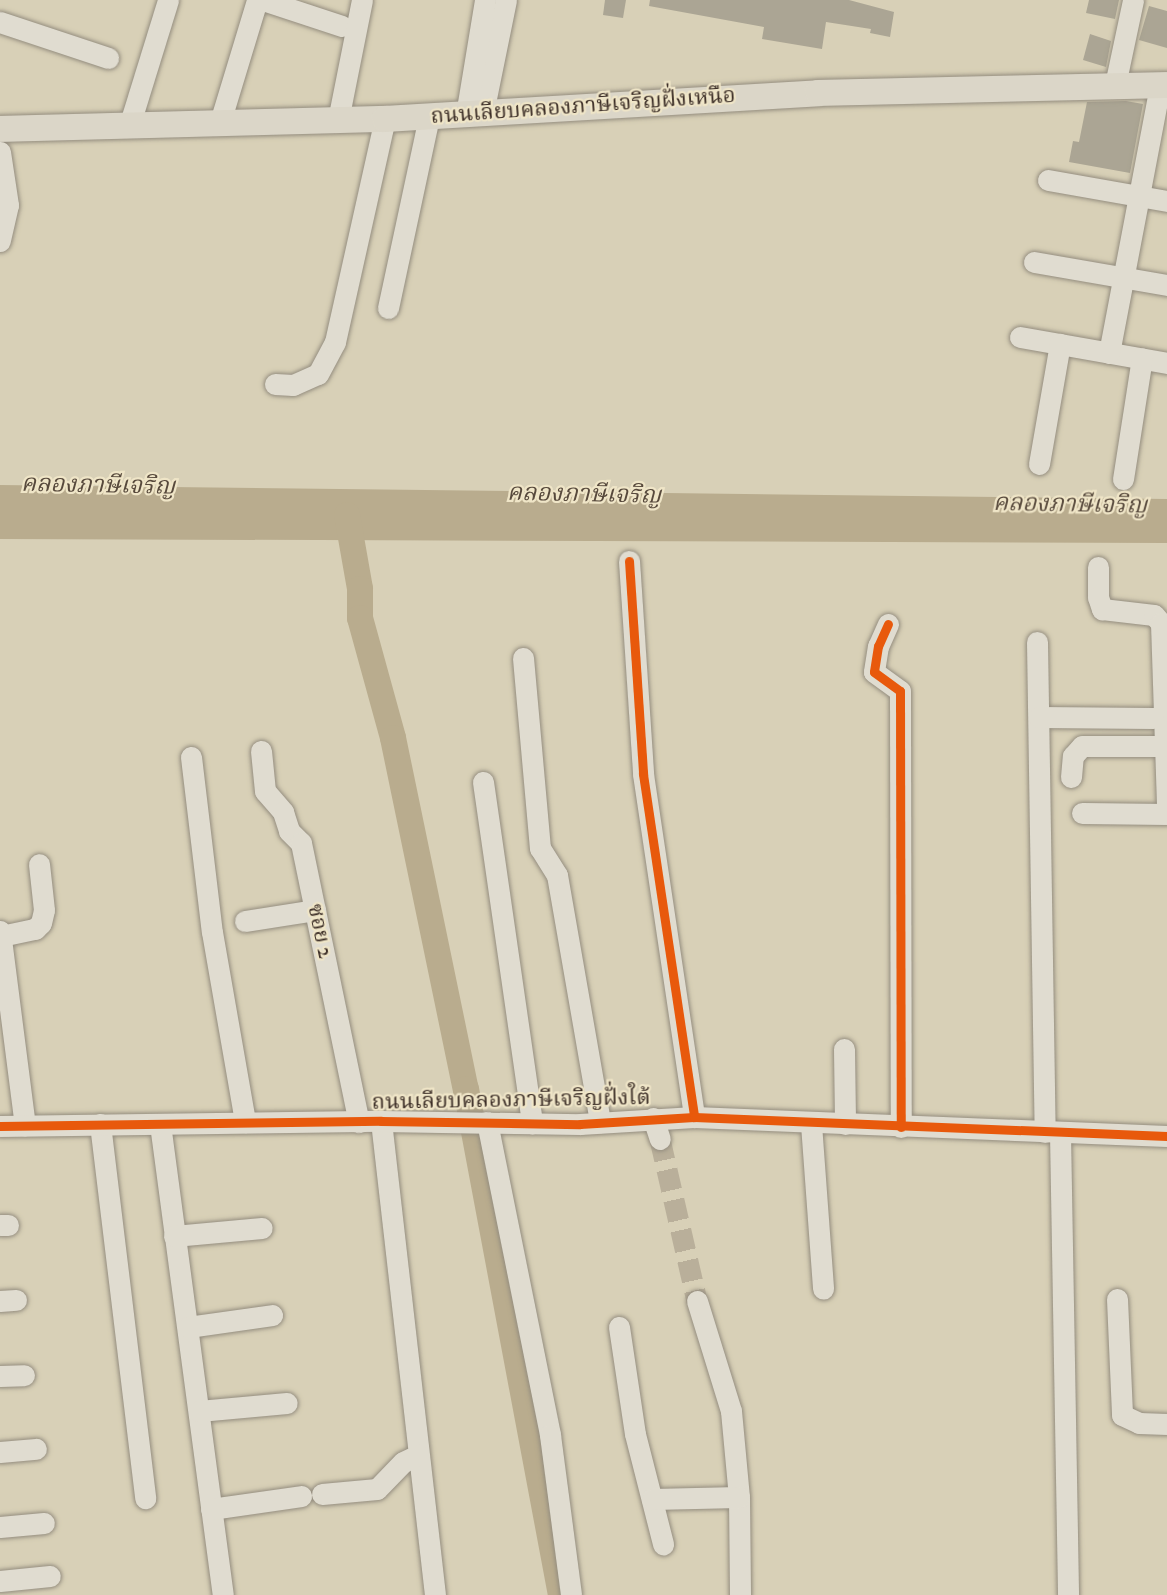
<!DOCTYPE html>
<meta charset="utf-8">
<style>
body{margin:0}
#map{position:relative;width:1167px;height:1595px;overflow:hidden;background:#d8d0b7;font-family:"IM FELL DW Pica","Noto Serif Thai",serif}
div>[style]{position:absolute}
[style*='--x']{left:calc(var(--x)*1px);top:calc(var(--y)*1px);width:calc(var(--w)*1px);rotate:calc(var(--a)*1deg)}
.water>*{inset:0;background:#b9ac8e}
.river>*{height:26px;margin:-13px;padding:0 13px;transform-origin:13px;border-radius:13px;background:#b9ac8e}
.building>*{inset:0;background:#aba594}
.minor-tunnel>*{height:21px;margin-top:-10.5px;transform-origin:0;background:repeating-linear-gradient(90deg,#b9af9a 0 21px,transparent 0 31px)}
.roads{filter:drop-shadow(0 0 2px #948d7f) drop-shadow(0 0 2px #948d7f)}
.minor>*{height:21px;margin:-10.5px;padding:0 10.5px;transform-origin:10.5px;border-radius:10.5px;background:#e0dcd0}
.major>*{height:26px;margin:-13px;padding:0 13px;transform-origin:13px;border-radius:13px;background:#dbd6c8}
.cycleway>*{height:9px;margin:-4.5px;padding:0 4.5px;transform-origin:4.5px;border-radius:4.5px;background:#e8590c}
span{translate:-50% -50%;white-space:nowrap;text-align:center;line-height:1.15;-webkit-text-stroke:4.5px #efe5c7;paint-order:stroke}
.street-label{font-size:22px;color:#3b2d26}
.water-label{font-size:24px;color:#57493c;font-style:italic}
</style>
<div id="map">
<div class="water">
<div style="clip-path:polygon(0 485px,1167px 499px,1167px 543px,0 539px)"></div>
</div>
<div class="river">
<div style="--x:347;--y:515;--w:75;--a:80"></div>
<div style="--x:360;--y:589;--w:29;--a:90"></div>
<div style="--x:360;--y:618;--w:124;--a:74.6"></div>
<div style="--x:393;--y:738;--w:359;--a:78.3"></div>
<div style="--x:466;--y:1089;--w:515;--a:79.37"></div>
</div>
<div class="building">
<div style="clip-path:polygon(605px 0,626px 0,623px 18px,603px 15px)"></div>
<div style="clip-path:polygon(650px 0,849px 0,894px 12px,890px 37px,870px 33px,871px 29px,826px 22px,822px 49px,762px 39px,764px 27px,649px 6px)"></div>
<div style="clip-path:polygon(1089px 0,1119px 0,1115px 19px,1086px 13px)"></div>
<div style="clip-path:polygon(1149px 6px,1167px 11px,1167px 48px,1139px 40px)"></div>
<div style="clip-path:polygon(1090px 34px,1111px 41px,1106px 67px,1083px 60px)"></div>
<div style="clip-path:polygon(1126px 101px,1143px 104px,1130px 173px,1069px 162px,1073px 141px,1079px 142px,1087px 102px)"></div>
</div>
<div class="minor-tunnel">
<div style="--x:660;--y:1139;--w:166;--a:77.1"></div>
</div>
<div class="roads">
<div class="minor">
<div style="--x:263;--y:0;--w:83;--a:18.2"></div>
<div style="--x:0;--y:22;--w:114;--a:18.4"></div>
<div style="--x:1115;--y:85;--w:87;--a:-78"></div>
<div style="--x:483;--y:113;--w:115;--a:-78.5"></div>
<div style="--x:466;--y:115;--w:117;--a:-80.6"></div>
<div style="--x:338;--y:120;--w:122;--a:-78.7"></div>
<div style="--x:220;--y:122;--w:127;--a:-73.1"></div>
<div style="--x:130;--y:123;--w:129;--a:-72.8"></div>
<div style="--x:0;--y:152;--w:54;--a:81.4"></div>
<div style="--x:8;--y:205;--w:37;--a:103"></div>
<div style="--x:1048;--y:180;--w:121;--a:10"></div>
<div style="--x:1034;--y:262;--w:135;--a:9.8"></div>
<div style="--x:388;--y:308;--w:196;--a:-77.9"></div>
<div style="--x:1020;--y:337;--w:149;--a:10"></div>
<div style="--x:1109;--y:353;--w:273;--a:-79.2"></div>
<div style="--x:275;--y:384;--w:18;--a:3"></div>
<div style="--x:293;--y:385;--w:27;--a:-24"></div>
<div style="--x:318;--y:374;--w:36;--a:-62"></div>
<div style="--x:335;--y:342;--w:229;--a:-77.4"></div>
<div style="--x:1039;--y:464;--w:122;--a:-80.1"></div>
<div style="--x:1123;--y:479;--w:122;--a:-81.1"></div>
<div style="--x:629;--y:561;--w:213;--a:86.2"></div>
<div style="--x:643;--y:774;--w:347;--a:81.5"></div>
<div style="--x:1098;--y:567;--w:30;--a:90"></div>
<div style="--x:1098;--y:597;--w:13;--a:72"></div>
<div style="--x:1102;--y:609;--w:52;--a:6.6"></div>
<div style="--x:1154;--y:615;--w:11;--a:49"></div>
<div style="--x:1161;--y:623;--w:181;--a:88.1"></div>
<div style="--x:888;--y:624;--w:24;--a:114"></div>
<div style="--x:878;--y:646;--w:26;--a:99"></div>
<div style="--x:874;--y:672;--w:32;--a:36"></div>
<div style="--x:900;--y:691;--w:436;--a:89.9"></div>
<div style="--x:1037;--y:642;--w:490;--a:89.1"></div>
<div style="--x:523;--y:658;--w:191;--a:84.9"></div>
<div style="--x:540;--y:848;--w:32;--a:58"></div>
<div style="--x:557;--y:875;--w:251;--a:80.1"></div>
<div style="--x:1039;--y:717;--w:114;--a:0.5"></div>
<div style="--x:261;--y:751;--w:40;--a:84.3"></div>
<div style="--x:265;--y:791;--w:28;--a:49"></div>
<div style="--x:283;--y:812;--w:20;--a:72"></div>
<div style="--x:289;--y:831;--w:17;--a:45"></div>
<div style="--x:301;--y:843;--w:285;--a:78.3"></div>
<div style="--x:191;--y:757;--w:176;--a:83.2"></div>
<div style="--x:212;--y:932;--w:193;--a:80.1"></div>
<div style="--x:1071;--y:777;--w:21;--a:-85"></div>
<div style="--x:1073;--y:756;--w:13;--a:-48"></div>
<div style="--x:1082;--y:746;--w:83;--a:0"></div>
<div style="--x:483;--y:782;--w:345;--a:81.8"></div>
<div style="--x:1082;--y:813;--w:85;--a:0.7"></div>
<div style="--x:245;--y:921;--w:71;--a:-8.9"></div>
<div style="--x:0;--y:931;--w:196;--a:82.7"></div>
<div style="--x:1;--y:936;--w:35;--a:-12"></div>
<div style="--x:35;--y:929;--w:8;--a:-45"></div>
<div style="--x:41;--y:923;--w:13;--a:-77"></div>
<div style="--x:44;--y:910;--w:46;--a:-96.2"></div>
<div style="--x:844;--y:1049;--w:75;--a:89.2"></div>
<div style="--x:653;--y:1118;--w:22;--a:72"></div>
<div style="--x:381;--y:1121;--w:477;--a:83.5"></div>
<div style="--x:487;--y:1122;--w:319;--a:78.6"></div>
<div style="--x:550;--y:1435;--w:161;--a:82.5"></div>
<div style="--x:100;--y:1124;--w:377;--a:83.1"></div>
<div style="--x:160;--y:1124;--w:475;--a:82.4"></div>
<div style="--x:811;--y:1124;--w:165;--a:85.8"></div>
<div style="--x:0;--y:1126;--w:381;--a:-0.8"></div>
<div style="--x:381;--y:1121;--w:199;--a:0.9"></div>
<div style="--x:580;--y:1124;--w:114;--a:-3.5"></div>
<div style="--x:694;--y:1117;--w:473;--a:2.3"></div>
<div style="--x:1060;--y:1133;--w:462;--a:89"></div>
<div style="--x:0;--y:1225;--w:8;--a:0"></div>
<div style="--x:174;--y:1236;--w:88;--a:-5.2"></div>
<div style="--x:1117;--y:1299;--w:116;--a:87.5"></div>
<div style="--x:1122;--y:1415;--w:19;--a:25"></div>
<div style="--x:1139;--y:1423;--w:28;--a:2"></div>
<div style="--x:0;--y:1301;--w:16;--a:-4"></div>
<div style="--x:697;--y:1301;--w:115;--a:72.8"></div>
<div style="--x:731;--y:1411;--w:86;--a:84.7"></div>
<div style="--x:739;--y:1497;--w:98;--a:89.4"></div>
<div style="--x:188;--y:1327;--w:85;--a:-8.1"></div>
<div style="--x:619;--y:1327;--w:108;--a:81.5"></div>
<div style="--x:635;--y:1434;--w:114;--a:75.7"></div>
<div style="--x:0;--y:1376;--w:24;--a:-2"></div>
<div style="--x:199;--y:1411;--w:88;--a:-5.2"></div>
<div style="--x:0;--y:1452;--w:36;--a:-5"></div>
<div style="--x:322;--y:1494;--w:55;--a:-5.2"></div>
<div style="--x:377;--y:1489;--w:37;--a:-46"></div>
<div style="--x:403;--y:1462;--w:17;--a:-25"></div>
<div style="--x:652;--y:1499;--w:87;--a:-1.3"></div>
<div style="--x:211;--y:1509;--w:91;--a:-8.2"></div>
<div style="--x:0;--y:1527;--w:44;--a:-5.2"></div>
<div style="--x:0;--y:1581;--w:50;--a:-5.7"></div>
</div>
<div class="major">
<div style="--x:0;--y:129;--w:385;--a:-1.5"></div>
<div style="--x:385;--y:119;--w:434;--a:-3.4"></div>
<div style="--x:818;--y:93;--w:349;--a:-1.3"></div>
</div>
</div>
<div class="cycleway">
<div style="--x:629;--y:561;--w:213;--a:86.2"></div>
<div style="--x:643;--y:774;--w:347;--a:81.5"></div>
<div style="--x:888;--y:624;--w:24;--a:114"></div>
<div style="--x:878;--y:646;--w:26;--a:99"></div>
<div style="--x:874;--y:672;--w:32;--a:36"></div>
<div style="--x:900;--y:691;--w:436;--a:89.9"></div>
<div style="--x:0;--y:1126;--w:381;--a:-0.8"></div>
<div style="--x:381;--y:1121;--w:199;--a:0.9"></div>
<div style="--x:580;--y:1124;--w:114;--a:-3.5"></div>
<div style="--x:694;--y:1117;--w:473;--a:2.3"></div>
</div>
<div class="street-label">
<span style="left:583px;top:106px;rotate:-4deg">ถนนเลียบคลองภาษีเจริญฝั่งเหนือ</span>
<span style="left:320px;top:931px;rotate:78deg">ซอย 2</span>
<span style="left:511px;top:1100px;rotate:-1deg">ถนนเลียบคลองภาษีเจริญฝั่งใต้</span>
</div>
<div class="water-label">
<span style="left:98px;top:486px;rotate:1deg">คลองภาษีเจริญ</span>
<span style="left:584px;top:495px;rotate:1deg">คลองภาษีเจริญ</span>
<span style="left:1070px;top:505px;rotate:1deg">คลองภาษีเจริญ</span>
</div>
</div>
